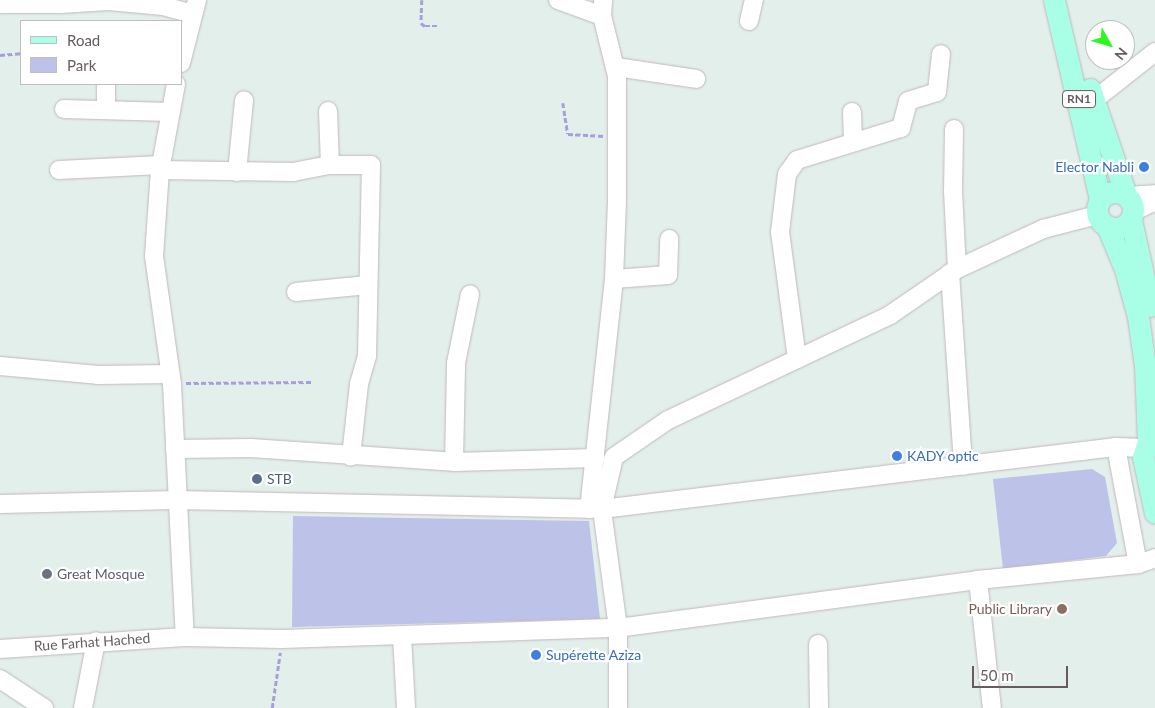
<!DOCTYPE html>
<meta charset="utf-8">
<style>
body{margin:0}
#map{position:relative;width:1155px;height:708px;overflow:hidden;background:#e3efeb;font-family:Lato,sans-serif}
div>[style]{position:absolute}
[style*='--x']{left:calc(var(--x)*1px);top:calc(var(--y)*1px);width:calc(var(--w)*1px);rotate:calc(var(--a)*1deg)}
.green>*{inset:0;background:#bdc2e9}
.path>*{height:2.5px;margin-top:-1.25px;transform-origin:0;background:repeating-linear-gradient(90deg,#a79fdc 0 5px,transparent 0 7.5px)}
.roads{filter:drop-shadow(0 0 1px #c0b8bc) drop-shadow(0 0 1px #c0b8bc)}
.minor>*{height:18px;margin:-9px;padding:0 9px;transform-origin:9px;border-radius:9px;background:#fff}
.major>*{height:21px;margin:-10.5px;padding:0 10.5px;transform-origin:10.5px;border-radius:10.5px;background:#a8ffe6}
.major>.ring{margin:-10.5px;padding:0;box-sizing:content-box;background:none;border:21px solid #a8ffe6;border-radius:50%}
.dots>*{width:14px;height:14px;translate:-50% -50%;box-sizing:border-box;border:2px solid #fff;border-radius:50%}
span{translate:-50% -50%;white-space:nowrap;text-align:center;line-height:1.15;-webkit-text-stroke:4.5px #fff;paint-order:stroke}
.shield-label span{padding:1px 4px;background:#fff;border:1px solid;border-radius:4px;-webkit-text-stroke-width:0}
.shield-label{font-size:12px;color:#655b61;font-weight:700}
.shop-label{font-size:14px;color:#366cbe}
.right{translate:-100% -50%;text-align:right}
.left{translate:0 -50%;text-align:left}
.service-label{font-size:14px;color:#4e5e75}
.worship-label{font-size:14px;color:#5b616d}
.education-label{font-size:14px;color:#785e54}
.street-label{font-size:14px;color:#655b61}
.legend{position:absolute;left:20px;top:20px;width:162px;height:65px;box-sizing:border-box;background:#fff;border:1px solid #c1bdc0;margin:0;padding:6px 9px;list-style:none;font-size:15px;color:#655b61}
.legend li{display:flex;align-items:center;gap:10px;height:25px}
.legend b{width:25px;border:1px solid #c1bdc0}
.north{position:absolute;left:1085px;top:20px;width:50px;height:50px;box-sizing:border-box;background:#fff;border:1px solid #c1bdc0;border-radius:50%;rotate:129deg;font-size:14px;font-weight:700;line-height:20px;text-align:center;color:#655b61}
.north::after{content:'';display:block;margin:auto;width:18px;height:22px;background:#2bf820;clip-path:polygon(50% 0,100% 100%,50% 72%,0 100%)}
.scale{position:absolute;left:972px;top:666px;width:96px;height:22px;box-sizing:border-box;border:2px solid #655b61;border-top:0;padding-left:6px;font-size:15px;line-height:18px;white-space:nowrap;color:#655b61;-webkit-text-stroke:4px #fff;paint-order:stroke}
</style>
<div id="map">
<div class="green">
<div style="clip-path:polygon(1092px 469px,1105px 477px,1117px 543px,1106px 556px,1003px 569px,993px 479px)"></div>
<div style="clip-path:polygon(293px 516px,589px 521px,600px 619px,292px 627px)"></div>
</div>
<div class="path">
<div style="--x:422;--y:0;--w:23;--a:92"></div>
<div style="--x:421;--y:23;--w:5;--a:37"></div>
<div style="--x:425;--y:26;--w:14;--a:0"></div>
<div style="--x:0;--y:55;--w:21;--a:-5"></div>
<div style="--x:563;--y:103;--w:31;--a:81"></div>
<div style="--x:568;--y:134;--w:36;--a:3"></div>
<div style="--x:186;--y:383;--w:125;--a:-0.5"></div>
<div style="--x:272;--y:708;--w:56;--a:-81.7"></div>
</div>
<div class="roads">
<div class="minor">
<div style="--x:558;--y:0;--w:47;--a:20"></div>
<div style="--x:0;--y:4;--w:60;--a:0"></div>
<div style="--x:60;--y:4;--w:4;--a:-90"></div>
<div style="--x:60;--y:4;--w:49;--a:-3.5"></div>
<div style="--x:109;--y:1;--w:54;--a:5.3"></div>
<div style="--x:163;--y:6;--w:31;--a:15"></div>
<div style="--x:749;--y:21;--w:22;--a:-77"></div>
<div style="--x:181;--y:63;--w:65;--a:-75.7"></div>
<div style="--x:616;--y:67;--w:81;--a:8.5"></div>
<div style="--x:106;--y:84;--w:26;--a:90"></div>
<div style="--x:176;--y:84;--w:87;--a:100.5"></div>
<div style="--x:160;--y:170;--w:86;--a:94"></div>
<div style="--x:154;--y:256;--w:129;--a:82"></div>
<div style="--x:172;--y:384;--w:253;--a:87.1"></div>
<div style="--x:1093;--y:101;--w:79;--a:-38.3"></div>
<div style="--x:64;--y:109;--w:105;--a:1.6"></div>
<div style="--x:852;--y:112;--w:30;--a:88"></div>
<div style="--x:954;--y:129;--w:62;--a:90.9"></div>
<div style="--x:953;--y:191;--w:78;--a:87.1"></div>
<div style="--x:330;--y:165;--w:41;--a:0"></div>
<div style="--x:371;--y:165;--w:191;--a:91.2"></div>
<div style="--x:367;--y:356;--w:29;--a:106"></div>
<div style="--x:359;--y:384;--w:73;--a:96.3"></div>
<div style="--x:59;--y:170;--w:102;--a:-2.8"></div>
<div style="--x:160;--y:170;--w:133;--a:0.9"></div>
<div style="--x:293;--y:172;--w:38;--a:-11"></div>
<div style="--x:330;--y:165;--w:54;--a:-92.1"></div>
<div style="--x:237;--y:172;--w:72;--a:-84.4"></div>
<div style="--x:1128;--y:196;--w:27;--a:-4"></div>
<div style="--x:1134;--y:211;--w:23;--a:-25"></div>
<div style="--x:950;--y:273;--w:193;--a:86.1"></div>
<div style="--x:614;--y:279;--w:54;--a:-4.2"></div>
<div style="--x:668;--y:275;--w:36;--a:-88"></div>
<div style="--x:296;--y:292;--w:72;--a:-5.6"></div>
<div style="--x:797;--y:359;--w:128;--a:-97.6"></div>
<div style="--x:780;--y:232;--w:58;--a:-83.1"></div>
<div style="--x:787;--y:174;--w:17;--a:-54"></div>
<div style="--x:797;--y:160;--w:109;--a:-17.1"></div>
<div style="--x:901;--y:128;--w:28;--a:-75"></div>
<div style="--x:908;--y:101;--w:30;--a:-17"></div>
<div style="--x:937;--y:92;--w:38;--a:-84"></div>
<div style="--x:0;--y:366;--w:98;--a:5.2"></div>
<div style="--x:98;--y:375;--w:72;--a:-0.8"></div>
<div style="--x:1116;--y:447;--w:119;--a:79.4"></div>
<div style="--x:175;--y:449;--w:76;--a:-0.8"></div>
<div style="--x:251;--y:448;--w:203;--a:3.9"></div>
<div style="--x:454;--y:462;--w:142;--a:-1.6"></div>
<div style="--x:454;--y:462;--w:99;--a:-88.8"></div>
<div style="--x:456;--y:363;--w:70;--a:-78.5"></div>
<div style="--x:0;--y:504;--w:177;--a:-1.3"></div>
<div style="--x:177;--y:500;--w:425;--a:1.2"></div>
<div style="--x:602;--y:509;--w:518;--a:-6.88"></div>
<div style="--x:1116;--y:447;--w:29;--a:2"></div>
<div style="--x:589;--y:509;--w:231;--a:-83.8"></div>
<div style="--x:614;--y:279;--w:77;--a:-87.8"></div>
<div style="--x:617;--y:202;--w:126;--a:-90"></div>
<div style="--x:617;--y:76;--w:62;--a:-104"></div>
<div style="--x:602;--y:16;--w:16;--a:-86"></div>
<div style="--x:978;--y:580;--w:129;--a:83.8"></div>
<div style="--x:402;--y:636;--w:72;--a:86.8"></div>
<div style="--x:818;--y:644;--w:64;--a:89.1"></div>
<div style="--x:0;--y:649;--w:185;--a:-3.7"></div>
<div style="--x:185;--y:637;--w:97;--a:1.2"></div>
<div style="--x:282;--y:639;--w:336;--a:-1.9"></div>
<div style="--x:618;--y:628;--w:363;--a:-7.6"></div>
<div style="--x:978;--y:580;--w:161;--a:-5.7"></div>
<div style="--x:1138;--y:564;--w:18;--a:-19"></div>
<div style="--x:0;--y:679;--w:53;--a:33.4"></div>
<div style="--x:83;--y:708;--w:68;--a:-79"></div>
<div style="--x:618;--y:708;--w:80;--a:-90"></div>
<div style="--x:618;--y:628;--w:120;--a:-97.7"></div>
<div style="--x:602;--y:509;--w:53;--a:-77"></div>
<div style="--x:614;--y:457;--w:65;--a:-34.4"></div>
<div style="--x:668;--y:420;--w:246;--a:-25.3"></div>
<div style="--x:890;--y:315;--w:81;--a:-34.5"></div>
<div style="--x:957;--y:269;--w:95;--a:-24.9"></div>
<div style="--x:1043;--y:229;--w:56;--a:-14.5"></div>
</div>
<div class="major">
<div style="--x:1054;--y:0;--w:204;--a:77"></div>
<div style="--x:1090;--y:89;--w:112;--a:71.2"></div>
<div class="ring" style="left:1097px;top:192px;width:15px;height:15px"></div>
<div style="--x:1131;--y:220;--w:88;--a:77.5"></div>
<div style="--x:1107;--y:226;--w:47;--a:67.3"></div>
<div style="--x:1125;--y:269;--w:50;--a:74.8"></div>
<div style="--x:1138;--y:317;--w:49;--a:81.9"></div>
<div style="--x:1145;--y:366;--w:75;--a:87.7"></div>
<div style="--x:1155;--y:433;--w:11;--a:131"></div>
<div style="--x:1148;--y:441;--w:17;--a:107"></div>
<div style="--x:1143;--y:457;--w:57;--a:77.9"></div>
</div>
</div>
<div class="dots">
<div style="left:1144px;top:167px;background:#3f7fe0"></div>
<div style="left:897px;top:456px;background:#3f7fe0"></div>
<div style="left:257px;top:479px;background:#5c6f8a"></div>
<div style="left:47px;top:574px;background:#6b7280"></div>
<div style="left:1062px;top:609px;background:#8d6e63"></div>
<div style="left:536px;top:655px;background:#3f7fe0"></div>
</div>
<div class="shield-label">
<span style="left:1079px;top:99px">RN1</span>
</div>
<div class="shop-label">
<span class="right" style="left:1134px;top:167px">Elector Nabli</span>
<span class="left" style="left:907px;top:456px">KADY optic</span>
<span class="left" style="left:546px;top:655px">Supérette Aziza</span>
</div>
<div class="service-label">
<span class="left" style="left:267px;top:479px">STB</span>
</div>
<div class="worship-label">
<span class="left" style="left:57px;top:574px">Great Mosque</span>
</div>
<div class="education-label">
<span class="right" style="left:1052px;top:609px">Public Library</span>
</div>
<div class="street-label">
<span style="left:92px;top:642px;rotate:-4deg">Rue Farhat Hached</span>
</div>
<ul class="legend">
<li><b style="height:6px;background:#a8ffe6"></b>Road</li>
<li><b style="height:14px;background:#bdc2e9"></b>Park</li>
</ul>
<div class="north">N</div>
<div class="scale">50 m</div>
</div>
